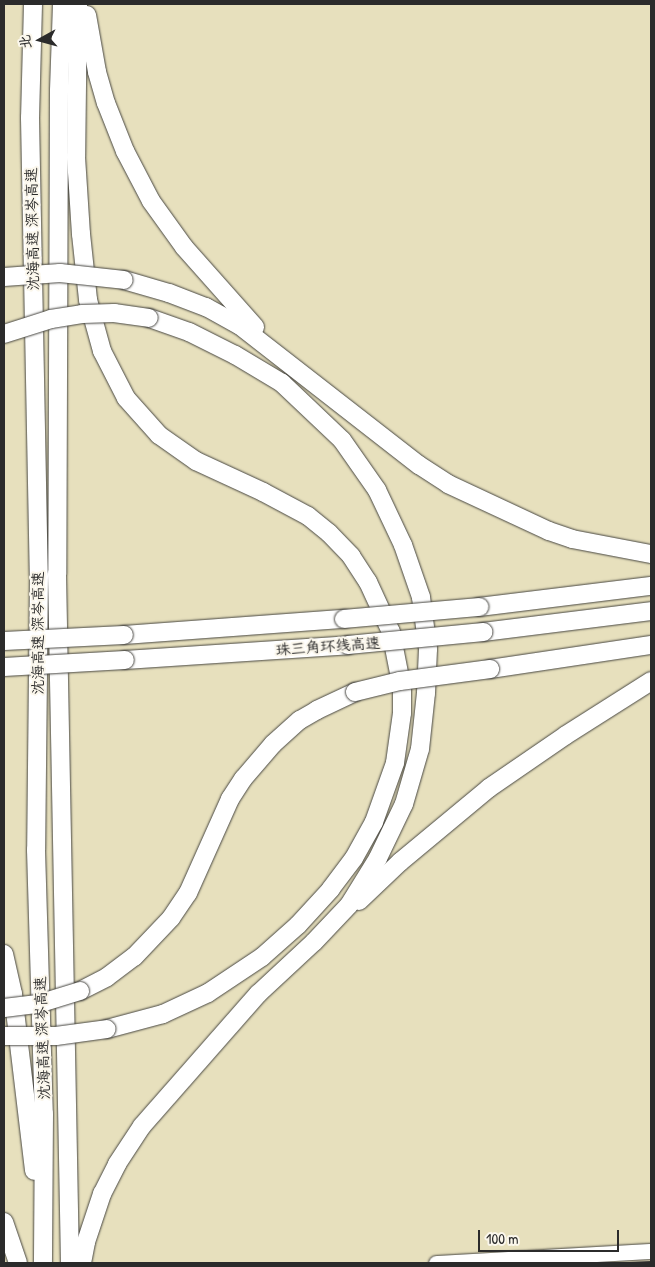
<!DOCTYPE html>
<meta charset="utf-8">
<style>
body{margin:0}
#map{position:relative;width:655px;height:1267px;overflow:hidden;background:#e7e0bd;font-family:"Patrick Hand","LXGW WenKai TC",sans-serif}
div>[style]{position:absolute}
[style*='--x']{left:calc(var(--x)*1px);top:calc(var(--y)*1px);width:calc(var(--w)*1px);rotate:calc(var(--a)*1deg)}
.roads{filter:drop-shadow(0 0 1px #474641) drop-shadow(0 0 1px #474641)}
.major>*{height:15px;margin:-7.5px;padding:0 7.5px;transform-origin:7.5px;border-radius:7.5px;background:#fff}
.highway>*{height:18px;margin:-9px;padding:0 9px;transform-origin:9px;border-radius:9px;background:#fff}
.tram>*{height:1px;margin:-0.5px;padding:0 0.5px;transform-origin:0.5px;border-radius:0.5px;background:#2b2b2b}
.bridges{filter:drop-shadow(0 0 1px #474641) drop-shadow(0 0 1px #474641)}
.highway-bridge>*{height:18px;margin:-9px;padding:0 9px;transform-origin:9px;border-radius:9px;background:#fff}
span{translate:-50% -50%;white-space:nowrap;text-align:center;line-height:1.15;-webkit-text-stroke:4px #fbf7ec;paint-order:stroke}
.street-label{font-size:15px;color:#2b2b2b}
.frame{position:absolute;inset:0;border:5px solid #2b2b2b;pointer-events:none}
.north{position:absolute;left:15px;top:15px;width:50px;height:50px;-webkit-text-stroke:4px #fbf7ec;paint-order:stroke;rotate:263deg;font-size:14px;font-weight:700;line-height:20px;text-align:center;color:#2b2b2b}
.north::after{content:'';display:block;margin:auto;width:18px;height:22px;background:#2b2b2b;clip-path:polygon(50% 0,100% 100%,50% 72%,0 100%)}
.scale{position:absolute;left:478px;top:1230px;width:141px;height:22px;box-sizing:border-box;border:2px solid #2b2b2b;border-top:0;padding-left:6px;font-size:15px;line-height:18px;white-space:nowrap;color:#2b2b2b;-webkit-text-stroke:4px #fbf7ec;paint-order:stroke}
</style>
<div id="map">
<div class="roads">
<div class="major">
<div style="--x:436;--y:1263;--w:215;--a:-3.2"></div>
</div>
<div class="highway">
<div style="--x:33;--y:4;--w:114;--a:91.5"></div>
<div style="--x:30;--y:118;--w:458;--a:88.9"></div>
<div style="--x:39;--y:576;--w:274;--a:90.6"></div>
<div style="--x:36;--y:850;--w:264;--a:88.3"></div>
<div style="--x:44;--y:1114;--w:149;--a:90.4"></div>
<div style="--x:62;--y:4;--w:87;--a:92"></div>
<div style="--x:59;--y:91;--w:483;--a:90.2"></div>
<div style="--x:57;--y:574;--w:689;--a:88.92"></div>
<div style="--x:78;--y:4;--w:153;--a:90.7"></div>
<div style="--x:76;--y:157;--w:77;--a:86.3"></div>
<div style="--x:81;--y:234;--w:66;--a:83.9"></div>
<div style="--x:88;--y:300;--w:53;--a:74.6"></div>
<div style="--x:102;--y:351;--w:53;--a:62.9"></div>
<div style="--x:126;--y:398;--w:50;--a:48.3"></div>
<div style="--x:159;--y:435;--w:45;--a:35.1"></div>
<div style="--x:196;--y:461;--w:74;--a:24.8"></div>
<div style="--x:263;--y:492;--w:51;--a:28.1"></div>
<div style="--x:308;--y:516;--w:27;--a:39"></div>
<div style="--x:329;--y:533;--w:32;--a:46"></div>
<div style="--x:351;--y:556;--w:31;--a:57"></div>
<div style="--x:368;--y:582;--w:55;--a:65.3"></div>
<div style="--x:391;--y:632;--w:57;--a:78.9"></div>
<div style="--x:402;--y:688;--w:25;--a:90"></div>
<div style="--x:402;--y:713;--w:50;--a:98"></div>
<div style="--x:395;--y:763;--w:63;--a:109.6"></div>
<div style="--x:374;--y:822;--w:41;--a:119.1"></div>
<div style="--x:354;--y:858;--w:39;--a:127"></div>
<div style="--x:331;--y:889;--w:49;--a:132.5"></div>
<div style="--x:298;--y:925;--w:48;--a:138.4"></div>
<div style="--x:262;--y:957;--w:65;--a:146.3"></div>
<div style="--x:208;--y:993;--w:50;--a:155"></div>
<div style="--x:163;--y:1014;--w:58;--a:165"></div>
<div style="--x:87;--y:15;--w:58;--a:80"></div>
<div style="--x:97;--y:72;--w:32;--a:74"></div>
<div style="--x:106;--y:103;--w:52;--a:68.4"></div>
<div style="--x:125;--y:151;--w:56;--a:62.5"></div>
<div style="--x:151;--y:201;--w:57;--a:54.3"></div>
<div style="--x:184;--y:247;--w:107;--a:48.4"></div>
<div style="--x:124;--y:280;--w:47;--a:16.1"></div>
<div style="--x:169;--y:293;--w:40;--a:21"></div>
<div style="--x:206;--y:307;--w:38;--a:29"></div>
<div style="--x:239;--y:325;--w:228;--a:37.9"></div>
<div style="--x:419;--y:465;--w:35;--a:33"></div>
<div style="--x:448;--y:484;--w:111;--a:25"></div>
<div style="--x:549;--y:531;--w:24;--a:19"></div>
<div style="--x:572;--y:539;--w:80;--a:10.8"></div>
<div style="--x:479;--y:607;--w:173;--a:-7"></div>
<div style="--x:483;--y:632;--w:169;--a:-7.1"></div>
<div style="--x:124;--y:635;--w:221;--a:-4.2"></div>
<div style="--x:125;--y:660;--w:224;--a:-3.8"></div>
<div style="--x:490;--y:669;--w:163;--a:-8.5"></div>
<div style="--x:359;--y:901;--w:57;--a:-43.6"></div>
<div style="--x:400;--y:862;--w:116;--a:-39.7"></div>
<div style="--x:489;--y:788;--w:93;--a:-34.5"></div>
<div style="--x:566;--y:735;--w:101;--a:-32.4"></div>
<div style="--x:4;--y:954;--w:41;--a:77.3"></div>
<div style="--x:13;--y:994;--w:178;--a:83.2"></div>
<div style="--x:80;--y:991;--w:30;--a:-27"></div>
<div style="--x:107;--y:977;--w:34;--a:-37"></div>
<div style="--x:134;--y:957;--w:54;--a:-46.5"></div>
<div style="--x:171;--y:918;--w:30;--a:-56"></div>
<div style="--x:188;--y:893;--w:103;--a:-65.9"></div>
<div style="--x:230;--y:799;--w:24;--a:-57"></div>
<div style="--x:243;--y:779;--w:46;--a:-49.4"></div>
<div style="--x:273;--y:744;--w:36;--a:-42"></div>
<div style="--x:300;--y:720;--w:20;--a:-30"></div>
<div style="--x:317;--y:710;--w:42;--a:-25.3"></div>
<div style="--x:4;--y:1222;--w:43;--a:71.1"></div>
<div style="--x:82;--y:1263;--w:21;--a:-79"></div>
<div style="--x:86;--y:1242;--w:51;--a:-71.6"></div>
<div style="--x:102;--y:1194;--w:34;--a:-63"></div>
<div style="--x:117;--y:1164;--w:45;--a:-56.7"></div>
<div style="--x:142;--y:1126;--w:176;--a:-48.7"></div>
<div style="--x:258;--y:994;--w:76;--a:-42.9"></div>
<div style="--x:314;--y:942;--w:51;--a:-46.6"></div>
<div style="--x:349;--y:905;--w:55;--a:-58.3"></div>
<div style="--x:378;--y:858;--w:60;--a:-64.3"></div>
<div style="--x:404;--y:804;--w:57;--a:-73.8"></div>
<div style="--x:420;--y:749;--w:56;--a:-83.9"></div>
<div style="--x:426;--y:693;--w:44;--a:-87.4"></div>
<div style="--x:428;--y:649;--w:52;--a:-97.7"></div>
<div style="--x:421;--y:597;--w:55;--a:-109.1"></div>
<div style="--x:403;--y:545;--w:61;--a:-115.3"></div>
<div style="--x:377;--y:490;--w:61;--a:-125"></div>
<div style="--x:342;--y:440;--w:83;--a:-136.5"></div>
<div style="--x:282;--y:383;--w:55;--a:-149.2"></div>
<div style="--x:235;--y:355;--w:51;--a:-153.4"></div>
<div style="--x:189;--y:332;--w:42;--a:-160.7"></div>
</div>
</div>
<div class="tram">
<div style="--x:606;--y:1263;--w:45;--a:-2.5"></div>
</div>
<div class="bridges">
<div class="highway-bridge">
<div style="--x:4;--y:277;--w:56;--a:-4.1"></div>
<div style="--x:60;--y:273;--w:64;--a:6.2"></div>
<div style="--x:4;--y:334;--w:49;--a:-17.7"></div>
<div style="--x:51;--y:319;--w:31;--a:-9"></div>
<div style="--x:82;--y:314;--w:32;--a:-2"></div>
<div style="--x:114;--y:313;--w:35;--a:8"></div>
<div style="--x:344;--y:619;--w:136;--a:-5.1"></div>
<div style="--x:4;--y:641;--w:120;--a:-2.9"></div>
<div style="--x:348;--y:645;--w:136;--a:-5.5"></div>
<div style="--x:4;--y:667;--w:121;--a:-3.3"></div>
<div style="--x:355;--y:692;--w:46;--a:-13.7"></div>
<div style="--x:400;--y:681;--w:91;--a:-7.6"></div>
<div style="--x:4;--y:1008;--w:34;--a:-7"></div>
<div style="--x:38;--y:1004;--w:44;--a:-17.2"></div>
<div style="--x:4;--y:1036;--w:52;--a:0"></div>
<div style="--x:56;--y:1036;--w:51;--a:-7.8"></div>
</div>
</div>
<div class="street-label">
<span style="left:32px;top:229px;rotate:-91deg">沈海高速 深岑高速</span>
<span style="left:38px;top:633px;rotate:-90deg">沈海高速 深岑高速</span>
<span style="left:328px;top:646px;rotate:-4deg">珠三角环线高速</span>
<span style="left:42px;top:1038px;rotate:-92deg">沈海高速 深岑高速</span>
</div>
<div class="frame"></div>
<div class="north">北</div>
<div class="scale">100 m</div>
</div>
